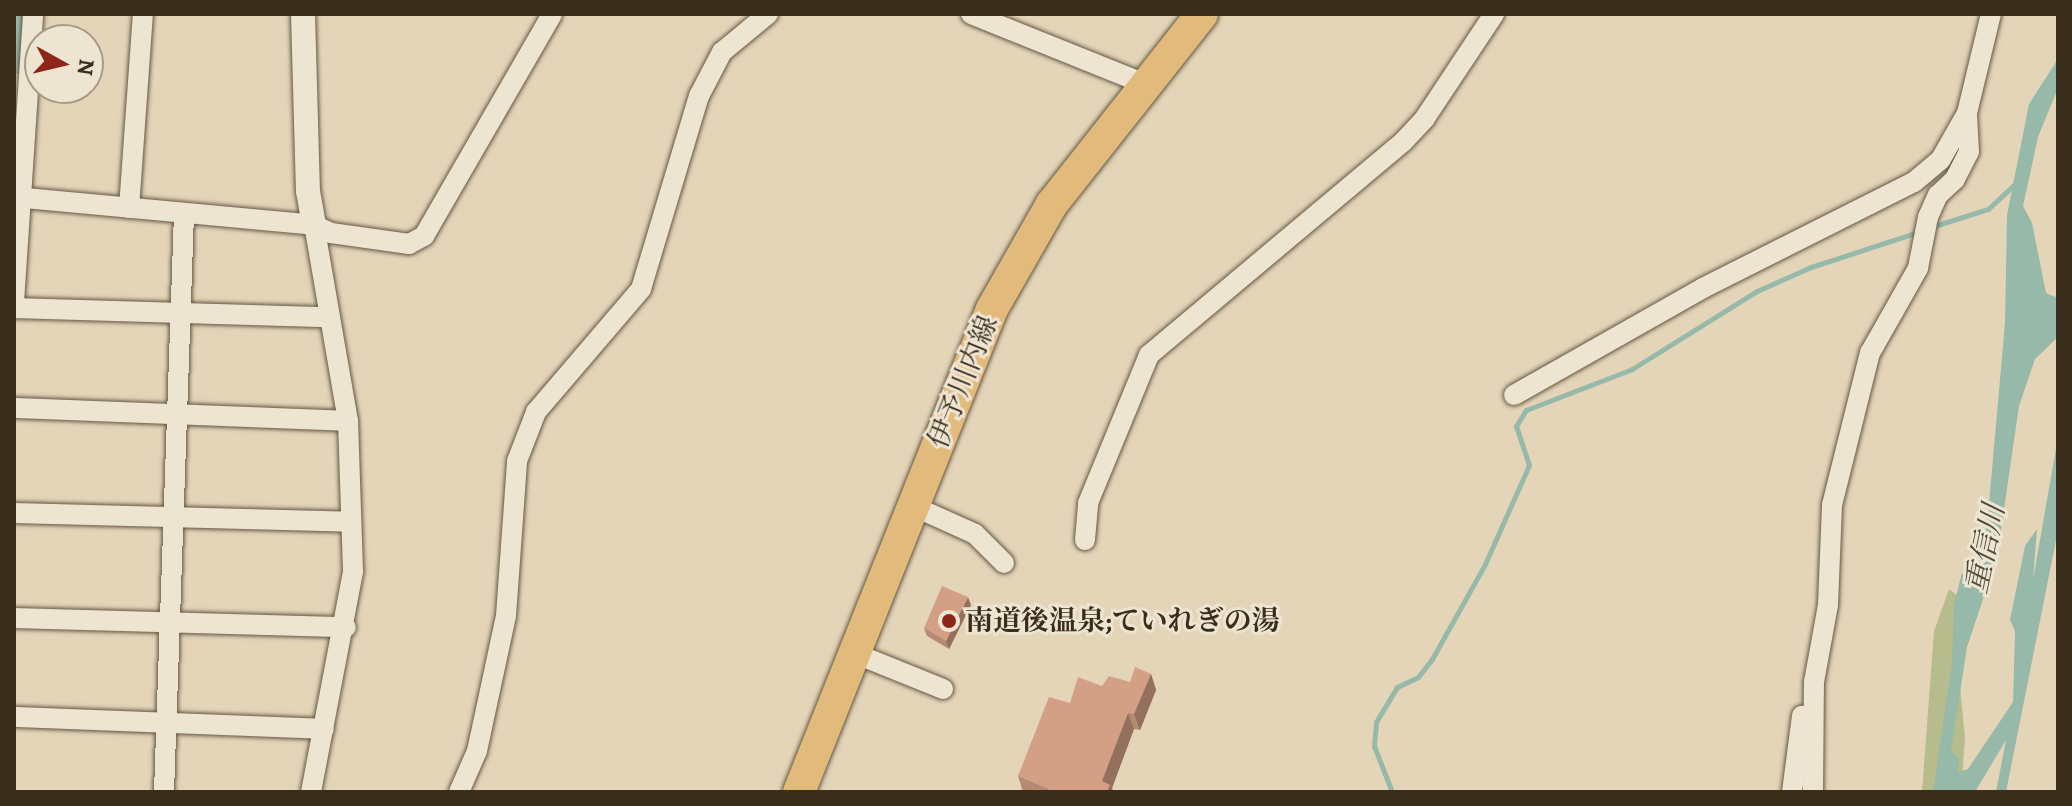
<!DOCTYPE html>
<meta charset="utf-8">
<style>
body{margin:0}
#map{position:relative;width:2072px;height:806px;overflow:hidden;background:#e4d5b9;font-family:Alegreya,"Noto Serif JP",serif}
div>[style]{position:absolute}
[style*='--x']{left:calc(var(--x)*1px);top:calc(var(--y)*1px);width:calc(var(--w)*1px);rotate:calc(var(--a)*1deg)}
.green>*{inset:0;background:#b7bc8d}
.water>*{inset:0;background:#97b9a9}
.stream>*{height:5px;margin:-2.5px;padding:0 2.5px;transform-origin:2.5px;border-radius:2.5px;background:#97b9a9}
.river>*{height:32px;margin:-16px;padding:0 16px;transform-origin:16px;border-radius:16px;background:#97b9a9}
.roads{filter:drop-shadow(0 0 2px #655743) drop-shadow(0 0 2px #655743)}
.minor>*{height:20px;margin:-10px;padding:0 10px;transform-origin:10px;border-radius:10px;background:#ede4d2}
.tertiary>*{height:24px;margin:-12px;padding:0 12px;transform-origin:12px;border-radius:12px;background:#ede4d2}
.primary>*{height:32px;margin:-16px;padding:0 16px;transform-origin:16px;border-radius:16px;background:#e2ba7c}
.wall>*{inset:0;background:#b58a73}
.shaded-wall>*{inset:0;background:#94705e}
.building>*{inset:0;background:#d3a086}
.dots>*{width:22px;height:22px;translate:-50% -50%;box-sizing:border-box;border:4px solid #ede4d2;border-radius:50%}
span{translate:-50% -50%;white-space:nowrap;text-align:center;line-height:1.15;-webkit-text-stroke:6px #ede4d2;paint-order:stroke}
.street-label{font-size:28px;color:#3b2d1c}
.poi-label{font-size:28px;color:#3b2d1c;font-weight:700}
.left{translate:0 -50%;text-align:left}
.water-label{font-size:30px;color:#4d4938;font-style:italic}
.frame{position:absolute;inset:0;border:16px solid #3b2d1c;pointer-events:none}
.north{position:absolute;left:24px;top:24px;width:80px;height:80px;box-sizing:border-box;background:#ede4d2;border:2px solid #a69b89;border-radius:50%;rotate:98deg;font-size:22px;font-weight:700;line-height:32px;text-align:center;color:#3b2d1c}
.north::after{content:'';display:block;margin:auto;width:28px;height:36px;background:#8f2418;clip-path:polygon(50% 0,100% 100%,50% 72%,0 100%)}
</style>
<div id="map">
<div class="green">
<div style="clip-path:polygon(1949px 589px,1961px 598px,1954px 624px,1965px 738px,1961px 792px,1922px 792px,1934px 631px)"></div>
</div>
<div class="water">
<div style="clip-path:polygon(2058px 59px,2058px 88px,2038px 137px,2023px 206px,2032px 223px,2046px 293px,2058px 298px,2058px 337px,2035px 359px,2019px 406px,1997px 557px,1967px 647px,1951px 751px,1959px 758px,1958px 772px,1968px 769px,2013px 702px,2015px 631px,2010px 620px,2025px 546px,2037px 529px,2033px 580px,2058px 437px,2057px 535px,2006px 792px,1996px 792px,2006px 740px,1975px 792px,1933px 792px,1952px 663px,1954px 604px,1962px 573px,1973px 583px,1987px 526px,2005px 323px,2007px 215px,2029px 104px)"></div>
</div>
<div class="stream">
<div style="--x:1931;--y:227;--w:60;--a:-17.5"></div>
<div style="--x:1988;--y:209;--w:38;--a:-43"></div>
<div style="--x:1392;--y:792;--w:49;--a:-111.4"></div>
<div style="--x:1374;--y:746;--w:24;--a:-85"></div>
<div style="--x:1376;--y:722;--w:41;--a:-59"></div>
<div style="--x:1397;--y:687;--w:23;--a:-25"></div>
<div style="--x:1418;--y:677;--w:23;--a:-52"></div>
<div style="--x:1432;--y:659;--w:109;--a:-60.8"></div>
<div style="--x:1485;--y:564;--w:108;--a:-66"></div>
<div style="--x:1529;--y:465;--w:41;--a:-108.4"></div>
<div style="--x:1516;--y:426;--w:19;--a:-58"></div>
<div style="--x:1526;--y:410;--w:114;--a:-21.1"></div>
<div style="--x:1632;--y:369;--w:147;--a:-32"></div>
<div style="--x:1757;--y:291;--w:59;--a:-24"></div>
<div style="--x:1811;--y:267;--w:113;--a:-18.1"></div>
</div>
<div class="river">
<div style="--x:14;--y:58;--w:44;--a:-86.1"></div>
</div>
<div class="roads">
<div class="minor">
<div style="--x:971;--y:14;--w:188;--a:21.9"></div>
<div style="--x:14;--y:197;--w:301;--a:5.3"></div>
<div style="--x:314;--y:225;--w:19;--a:25"></div>
<div style="--x:331;--y:233;--w:79;--a:8"></div>
<div style="--x:409;--y:244;--w:17;--a:-28"></div>
<div style="--x:424;--y:236;--w:256;--a:-60"></div>
<div style="--x:129;--y:208;--w:195;--a:-85.9"></div>
<div style="--x:14;--y:302;--w:289;--a:-86.2"></div>
<div style="--x:14;--y:308;--w:312;--a:1.7"></div>
<div style="--x:1514;--y:395;--w:217;--a:-29.5"></div>
<div style="--x:1703;--y:288;--w:236;--a:-26.7"></div>
<div style="--x:1914;--y:182;--w:35;--a:-40"></div>
<div style="--x:1941;--y:159;--w:53;--a:-60.5"></div>
<div style="--x:1967;--y:113;--w:102;--a:-76.4"></div>
<div style="--x:14;--y:408;--w:334;--a:2.2"></div>
<div style="--x:913;--y:506;--w:68;--a:24.3"></div>
<div style="--x:975;--y:534;--w:41;--a:45"></div>
<div style="--x:14;--y:513;--w:337;--a:1.5"></div>
<div style="--x:1085;--y:540;--w:37;--a:-85"></div>
<div style="--x:1088;--y:503;--w:160;--a:-67.6"></div>
<div style="--x:1149;--y:355;--w:331;--a:-40"></div>
<div style="--x:1403;--y:142;--w:33;--a:-47"></div>
<div style="--x:1425;--y:118;--w:125;--a:-56.4"></div>
<div style="--x:14;--y:618;--w:332;--a:1.6"></div>
<div style="--x:854;--y:653;--w:96;--a:22"></div>
<div style="--x:14;--y:717;--w:310;--a:2.2"></div>
<div style="--x:164;--y:792;--w:579;--a:-88.02"></div>
<div style="--x:311;--y:792;--w:225;--a:-79.2"></div>
<div style="--x:353;--y:571;--w:150;--a:-91.9"></div>
<div style="--x:348;--y:421;--w:199;--a:-99.8"></div>
<div style="--x:459;--y:792;--w:45;--a:-66.3"></div>
<div style="--x:477;--y:751;--w:138;--a:-77.9"></div>
<div style="--x:506;--y:616;--w:155;--a:-85.9"></div>
<div style="--x:517;--y:461;--w:53;--a:-68.8"></div>
<div style="--x:536;--y:412;--w:162;--a:-49.5"></div>
<div style="--x:641;--y:289;--w:202;--a:-73.3"></div>
<div style="--x:699;--y:96;--w:50;--a:-62.4"></div>
<div style="--x:722;--y:52;--w:60;--a:-39.6"></div>
<div style="--x:1792;--y:792;--w:77;--a:-82.5"></div>
<div style="--x:1813;--y:792;--w:110;--a:-89.5"></div>
<div style="--x:1814;--y:682;--w:78;--a:-79.7"></div>
<div style="--x:1828;--y:605;--w:100;--a:-87.7"></div>
<div style="--x:1832;--y:505;--w:157;--a:-76"></div>
<div style="--x:1870;--y:353;--w:98;--a:-60.5"></div>
<div style="--x:1918;--y:268;--w:52;--a:-78.9"></div>
<div style="--x:1928;--y:217;--w:24;--a:-66"></div>
<div style="--x:1938;--y:195;--w:23;--a:-43"></div>
<div style="--x:1955;--y:179;--w:30;--a:-63"></div>
<div style="--x:1969;--y:152;--w:39;--a:-93"></div>
</div>
<div class="tertiary">
<div style="--x:303;--y:14;--w:177;--a:88.4"></div>
<div style="--x:308;--y:191;--w:35;--a:80"></div>
</div>
<div class="primary">
<div style="--x:799;--y:792;--w:520;--a:-68.22"></div>
<div style="--x:992;--y:309;--w:121;--a:-60.3"></div>
<div style="--x:1052;--y:204;--w:242;--a:-51.7"></div>
</div>
</div>
<div class="wall">
<div style="clip-path:polygon(971px 605px,949px 649px,927px 636px,924px 628px)"></div>
<div style="clip-path:polygon(1151px 674px,1156px 690px,1140px 730px,1134px 729px,1112px 788px,1113px 792px,1023px 792px,1018px 776px,1070px 703px,1102px 686px,1130px 682px)"></div>
</div>
<div class="shaded-wall">
<div style="clip-path:polygon(968px 597px,971px 605px,949px 649px,946px 641px)"></div>
<div style="clip-path:polygon(1151px 674px,1156px 690px,1140px 730px,1134px 714px)"></div>
<div style="clip-path:polygon(1128px 713px,1134px 729px,1112px 788px,1113px 792px,1106px 792px,1102px 781px)"></div>
</div>
<div class="building">
<div style="clip-path:polygon(942px 586px,968px 597px,946px 641px,924px 628px)"></div>
<div style="clip-path:polygon(1135px 667px,1151px 674px,1134px 714px,1128px 713px,1102px 781px,1110px 785px,1107px 792px,1055px 792px,1018px 776px,1049px 697px,1070px 703px,1078px 677px,1102px 686px,1109px 676px,1130px 682px)"></div>
</div>
<div class="dots">
<div style="left:949px;top:621px;background:#8f2418"></div>
</div>
<div class="street-label">
<span style="left:963px;top:382px;rotate:-68deg">伊予川内線</span>
</div>
<div class="poi-label">
<span class="left" style="left:965px;top:621px">南道後温泉;ていれぎの湯</span>
</div>
<div class="water-label">
<span style="left:1985px;top:549px;rotate:-78deg">重信川</span>
</div>
<div class="frame"></div>
<div class="north">N</div>
</div>
